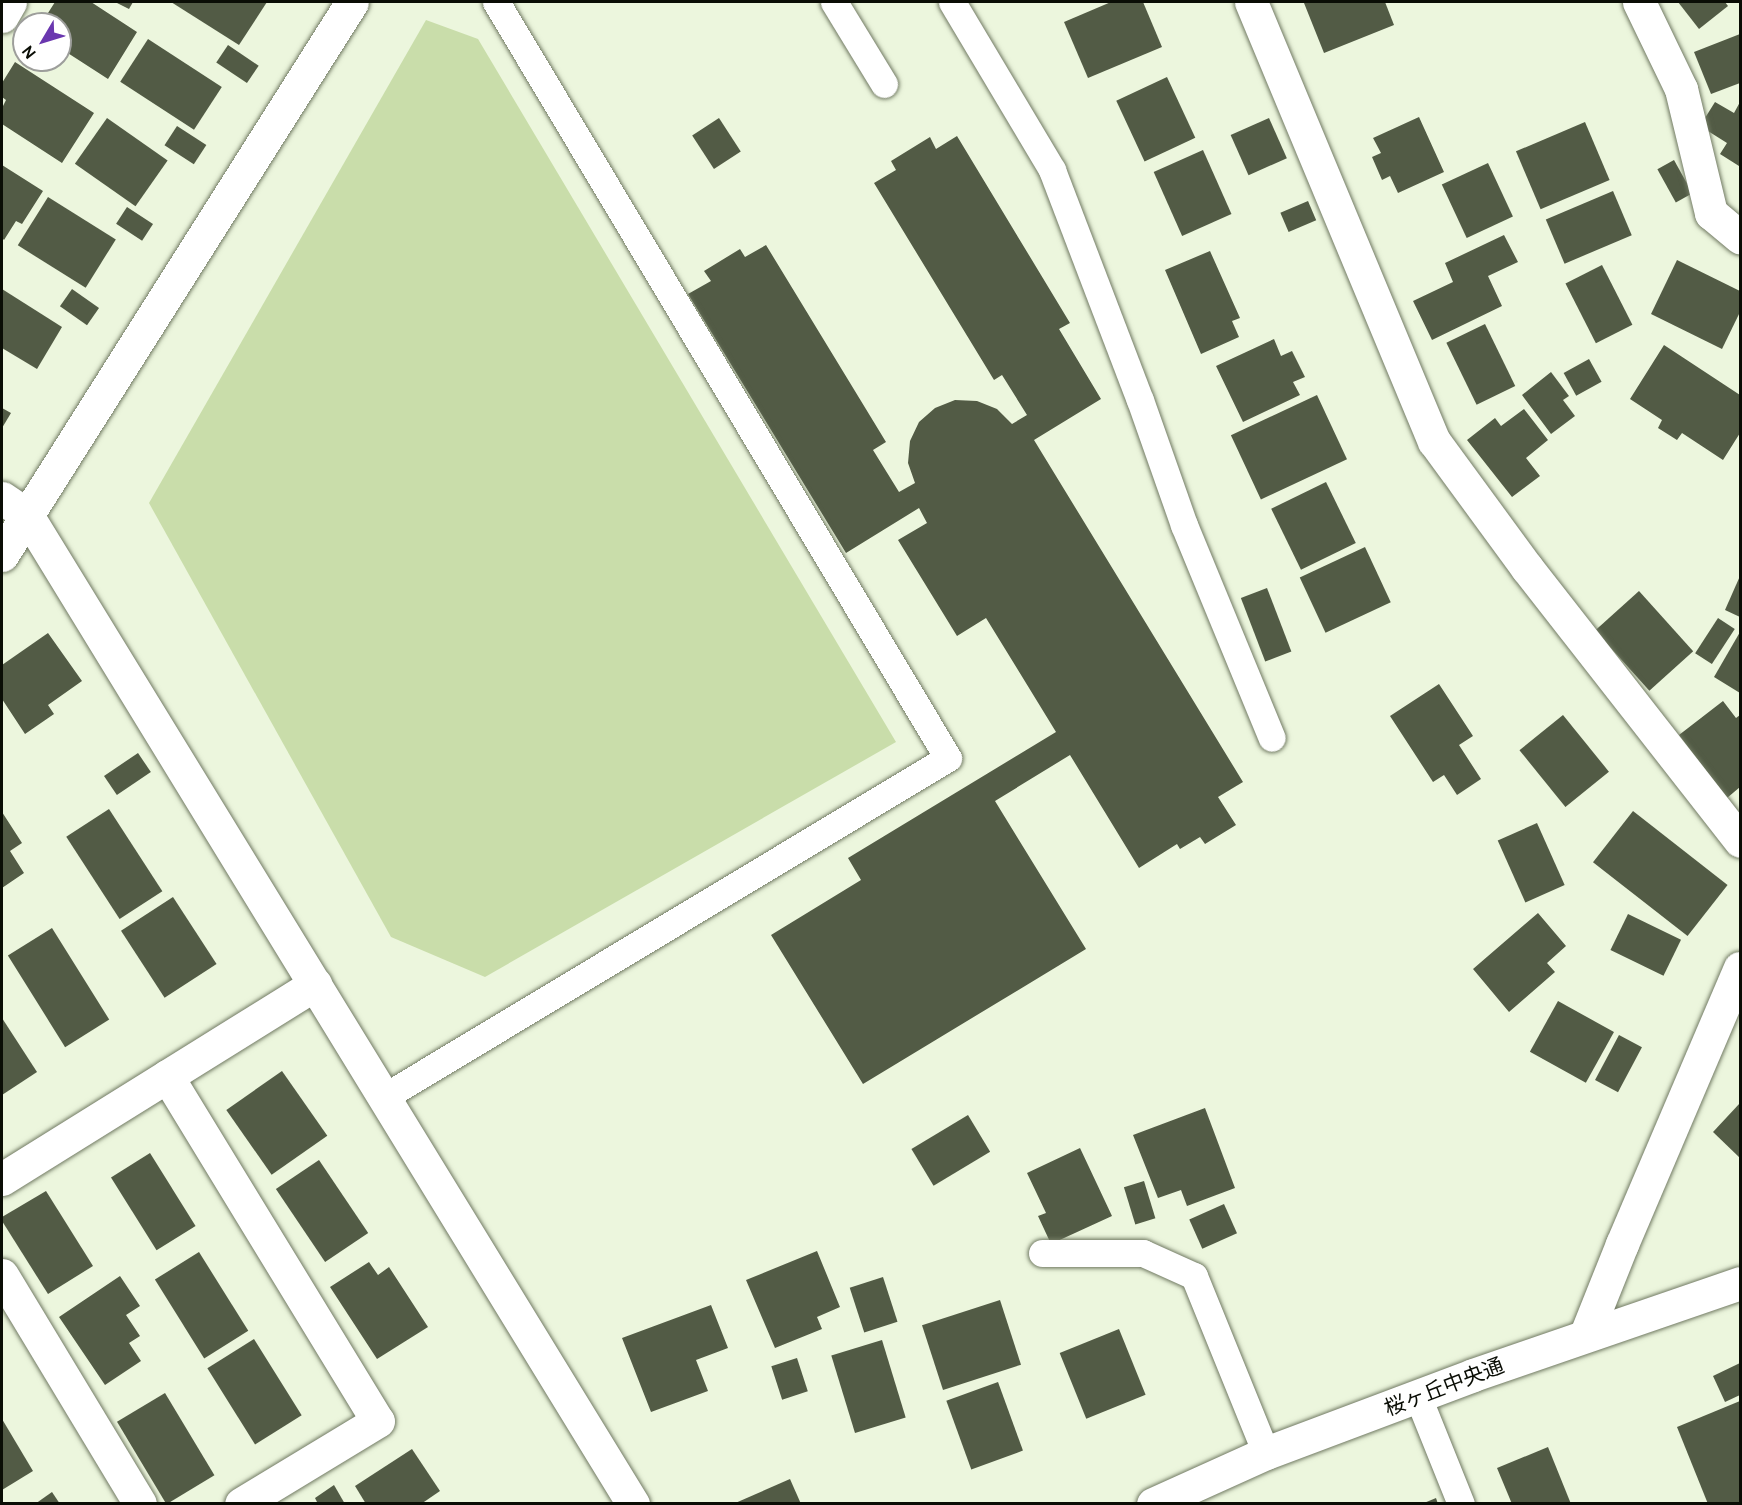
<!DOCTYPE html>
<meta charset="utf-8">
<style>
body{margin:0}
#map{position:relative;width:1742px;height:1505px;overflow:hidden;background:#ecf6dd;font-family:Cabin,"Noto Sans JP",sans-serif}
div>[style]{position:absolute}
[style*='--x']{left:calc(var(--x)*1px);top:calc(var(--y)*1px);width:calc(var(--w)*1px);rotate:calc(var(--a)*1deg)}
.green>*{inset:0;background:#c9ddaa}
.building>*{inset:0;background:#525b45;transform-origin:0 0}
.roads{filter:drop-shadow(0 0 2px #717a63) drop-shadow(0 0 2px #717a63)}
.service>*{height:27px;margin:-13.5px;padding:0 13.5px;transform-origin:13.5px;border-radius:13.5px;background:#fff}
.minor>*{height:33px;margin:-16.5px;padding:0 16.5px;transform-origin:16.5px;border-radius:16.5px;background:#fff}
.tertiary>*{height:33px;margin:-16.5px;padding:0 16.5px;transform-origin:16.5px;border-radius:16.5px;background:#fff}
span{translate:-50% -50%;white-space:nowrap;text-align:center;line-height:1.15;-webkit-text-stroke:6px #fff;paint-order:stroke}
.street-label{font-size:21px;color:#0a0d05}
.frame{position:absolute;inset:0;border:3px solid #0a0d05;pointer-events:none}
.north{position:absolute;left:12px;top:12px;width:60px;height:60px;box-sizing:border-box;background:#fff;border:2px solid #9d9e9b;border-radius:50%;rotate:232deg;font-size:16px;font-weight:700;line-height:24px;text-align:center;color:#0a0d05}
.north::after{content:'';display:block;margin:auto;width:21px;height:27px;background:#6a37af;clip-path:polygon(50% 0,100% 100%,50% 72%,0 100%)}
</style>
<div id="map">
<div class="green">
<div style="clip-path:polygon(426px 20px,478px 39px,896px 742px,485px 977px,391px 937px,149px 503px)"></div>
</div>
<div class="building">
<div style="clip-path:polygon(55px 2px,91px 2px,137px 32px,108px 79px,60px 48px,60px 24px,41px 24px)"></div>
<div style="clip-path:polygon(115px 2px,133px 2px,129px 9px)"></div>
<div style="clip-path:polygon(171px 2px,267px 2px,239px 45px)"></div>
<div style="clip-path:polygon(1111px 2px,1143px 2px,1162px 47px,1088px 78px,1064px 22px)"></div>
<div style="clip-path:polygon(1307px 2px,1385px 2px,1394px 25px,1324px 53px,1304px 3px)"></div>
<div style="clip-path:polygon(1678px 2px,1725px 2px,1728px 6px,1699px 29px)"></div>
<div style="clip-path:polygon(1740px 34px,1740px 83px,1711px 94px,1694px 52px)"></div>
<div style="left:148px;top:39px;width:88px;height:51px;rotate:33deg"></div>
<div style="left:228px;top:45px;width:37px;height:21px;rotate:34deg"></div>
<div style="clip-path:polygon(15px 62px,94px 113px,62px 163px,2px 124px,2px 108px,6px 100px,2px 97px,2px 83px)"></div>
<div style="left:1167px;top:77px;width:67px;height:56px;rotate:65deg"></div>
<div style="clip-path:polygon(1715px 102px,1734px 113px,1740px 102px,1739px 166px,1720px 154px,1727px 143px,1700px 126px)"></div>
<div style="clip-path:polygon(1419px 117px,1444px 172px,1398px 193px,1390px 176px,1382px 180px,1372px 157px,1381px 153px,1373px 138px)"></div>
<div style="left:107px;top:118px;width:74px;height:56px;rotate:35deg"></div>
<div style="left:719px;top:118px;width:40px;height:32px;rotate:57deg"></div>
<div style="left:1269px;top:118px;width:44px;height:42px;rotate:66deg"></div>
<div style="left:1585px;top:122px;width:63px;height:75px;rotate:67deg"></div>
<div style="left:177px;top:126px;width:35px;height:23px;rotate:33deg"></div>
<div style="clip-path:polygon(957px 136px,1070px 323px,1059px 329px,1101px 399px,1034px 440px,1243px 782px,1218px 797px,1236px 825px,1205px 844px,1200px 837px,1180px 849px,1177px 844px,1139px 868px,1070px 755px,995px 801px,1086px 949px,863px 1084px,771px 935px,861px 880px,848px 858px,1056px 732px,986px 618px,957px 636px,898px 540px,927px 523px,919px 508px,846px 553px,688px 294px,711px 281px,704px 271px,740px 249px,745px 257px,766px 245px,886px 442px,873px 450px,899px 492px,915px 483px,908px 463px,910px 441px,919px 422px,935px 408px,955px 400px,977px 401px,997px 409px,1012px 424px,1027px 415px,1002px 375px,994px 380px,874px 183px,896px 170px,891px 161px,930px 137px,936px 149px)"></div>
<div style="left:1203px;top:150px;width:70px;height:54px;rotate:66deg"></div>
<div style="left:1674px;top:160px;width:38px;height:19px;rotate:61deg"></div>
<div style="left:1488px;top:163px;width:59px;height:51px;rotate:65deg"></div>
<div style="clip-path:polygon(2px 165px,43px 191px,22px 224px,16px 221px,4px 240px,2px 238px)"></div>
<div style="left:1613px;top:191px;width:48px;height:73px;rotate:67deg"></div>
<div style="left:48px;top:197px;width:80px;height:57px;rotate:32deg"></div>
<div style="left:1308px;top:201px;width:21px;height:30px;rotate:67deg"></div>
<div style="left:127px;top:207px;width:31px;height:20px;rotate:33deg"></div>
<div style="clip-path:polygon(1504px 235px,1518px 262px,1488px 276px,1502px 306px,1432px 340px,1413px 301px,1453px 282px,1445px 263px)"></div>
<div style="clip-path:polygon(1210px 251px,1240px 318px,1232px 321px,1239px 337px,1201px 354px,1165px 270px)"></div>
<div style="clip-path:polygon(1677px 260px,1740px 291px,1740px 312px,1722px 349px,1651px 314px)"></div>
<div style="left:1602px;top:265px;width:67px;height:41px;rotate:63deg"></div>
<div style="clip-path:polygon(2px 289px,62px 327px,37px 369px,2px 348px)"></div>
<div style="left:72px;top:289px;width:33px;height:21px;rotate:35deg"></div>
<div style="left:1485px;top:324px;width:69px;height:43px;rotate:64deg"></div>
<div style="clip-path:polygon(1274px 339px,1281px 356px,1292px 351px,1305px 377px,1293px 382px,1300px 395px,1243px 422px,1216px 366px)"></div>
<div style="clip-path:polygon(1664px 345px,1740px 395px,1740px 433px,1723px 460px,1682px 433px,1677px 440px,1658px 428px,1662px 420px,1630px 399px)"></div>
<div style="left:1589px;top:359px;width:26px;height:29px;rotate:61deg"></div>
<div style="clip-path:polygon(1551px 372px,1569px 396px,1563px 400px,1575px 416px,1551px 434px,1522px 395px)"></div>
<div style="left:1317px;top:395px;width:71px;height:95px;rotate:65deg"></div>
<div style="clip-path:polygon(2px 408px,11px 413px,2px 428px)"></div>
<div style="clip-path:polygon(1524px 409px,1548px 440px,1526px 458px,1540px 476px,1512px 497px,1467px 440px,1495px 418px,1501px 426px)"></div>
<div style="left:1326px;top:482px;width:68px;height:61px;rotate:64deg"></div>
<div style="left:1365px;top:547px;width:61px;height:72px;rotate:65deg"></div>
<div style="clip-path:polygon(1740px 576px,1740px 617px,1725px 610px)"></div>
<div style="left:1267px;top:588px;width:68px;height:28px;rotate:69deg"></div>
<div style="left:1639px;top:591px;width:81px;height:59px;rotate:48deg"></div>
<div style="left:1718px;top:618px;width:20px;height:42px;rotate:33deg"></div>
<div style="clip-path:polygon(1740px 632px,1740px 693px,1714px 677px)"></div>
<div style="clip-path:polygon(48px 633px,82px 681px,48px 705px,54px 714px,25px 734px,2px 699px,2px 665px)"></div>
<div style="clip-path:polygon(1439px 684px,1473px 736px,1459px 745px,1481px 779px,1457px 795px,1444px 775px,1433px 782px,1390px 716px)"></div>
<div style="clip-path:polygon(1723px 701px,1736px 718px,1740px 715px,1740px 787px,1727px 798px,1679px 735px)"></div>
<div style="left:1563px;top:715px;width:73px;height:56px;rotate:51deg"></div>
<div style="left:138px;top:753px;width:23px;height:41px;rotate:56deg"></div>
<div style="left:109px;top:809px;width:98px;height:51px;rotate:57deg"></div>
<div style="left:1633px;top:811px;width:120px;height:65px;rotate:38deg"></div>
<div style="clip-path:polygon(2px 812px,22px 843px,10px 851px,24px 873px,2px 888px)"></div>
<div style="left:1537px;top:823px;width:68px;height:43px;rotate:66deg"></div>
<div style="left:173px;top:897px;width:80px;height:62px;rotate:57deg"></div>
<div style="clip-path:polygon(1538px 913px,1566px 946px,1547px 963px,1555px 972px,1509px 1012px,1473px 969px)"></div>
<div style="left:1628px;top:914px;width:59px;height:40px;rotate:26deg"></div>
<div style="left:52px;top:928px;width:108px;height:52px;rotate:58deg"></div>
<div style="left:1558px;top:1001px;width:64px;height:58px;rotate:29deg"></div>
<div style="clip-path:polygon(2px 1018px,37px 1072px,2px 1095px)"></div>
<div style="left:1619px;top:1035px;width:26px;height:51px;rotate:28deg"></div>
<div style="left:282px;top:1071px;width:79px;height:68px;rotate:55deg"></div>
<div style="clip-path:polygon(1740px 1103px,1740px 1158px,1713px 1132px)"></div>
<div style="clip-path:polygon(1205px 1108px,1235px 1188px,1187px 1206px,1181px 1190px,1158px 1198px,1133px 1135px)"></div>
<div style="left:968px;top:1115px;width:43px;height:66px;rotate:59deg"></div>
<div style="clip-path:polygon(1080px 1148px,1112px 1216px,1051px 1244px,1038px 1216px,1046px 1213px,1027px 1173px)"></div>
<div style="left:150px;top:1153px;width:86px;height:46px;rotate:58deg"></div>
<div style="left:319px;top:1160px;width:88px;height:52px;rotate:56deg"></div>
<div style="left:1144px;top:1181px;width:39px;height:21px;rotate:73deg"></div>
<div style="clip-path:polygon(46px 1191px,93px 1266px,48px 1294px,2px 1221px,2px 1217px)"></div>
<div style="left:1224px;top:1204px;width:32px;height:38px;rotate:66deg"></div>
<div style="clip-path:polygon(817px 1251px,840px 1307px,817px 1317px,822px 1329px,775px 1348px,746px 1280px)"></div>
<div style="left:199px;top:1252px;width:93px;height:52px;rotate:58deg"></div>
<div style="clip-path:polygon(369px 1262px,378px 1275px,389px 1267px,428px 1327px,377px 1359px,330px 1287px)"></div>
<div style="clip-path:polygon(120px 1276px,140px 1306px,126px 1315px,140px 1336px,129px 1343px,141px 1361px,105px 1385px,59px 1317px)"></div>
<div style="left:883px;top:1277px;width:47px;height:35px;rotate:72deg"></div>
<div style="left:1000px;top:1300px;width:68px;height:82px;rotate:72deg"></div>
<div style="clip-path:polygon(711px 1305px,728px 1348px,696px 1360px,708px 1391px,651px 1412px,622px 1338px)"></div>
<div style="left:1119px;top:1329px;width:71px;height:64px;rotate:68deg"></div>
<div style="left:254px;top:1339px;width:90px;height:55px;rotate:58deg"></div>
<div style="left:882px;top:1340px;width:81px;height:53px;rotate:73deg"></div>
<div style="left:797px;top:1358px;width:35px;height:27px;rotate:72deg"></div>
<div style="clip-path:polygon(1740px 1363px,1740px 1395px,1725px 1402px,1713px 1376px)"></div>
<div style="left:998px;top:1382px;width:73px;height:55px;rotate:70deg"></div>
<div style="left:165px;top:1393px;width:96px;height:56px;rotate:59deg"></div>
<div style="clip-path:polygon(1740px 1401px,1740px 1504px,1708px 1504px,1677px 1427px)"></div>
<div style="clip-path:polygon(2px 1419px,33px 1471px,2px 1490px)"></div>
<div style="clip-path:polygon(1548px 1447px,1571px 1504px,1512px 1504px,1497px 1468px)"></div>
<div style="clip-path:polygon(412px 1449px,440px 1491px,421px 1504px,366px 1504px,355px 1486px)"></div>
<div style="clip-path:polygon(790px 1479px,801px 1504px,733px 1504px)"></div>
<div style="clip-path:polygon(334px 1485px,345px 1504px,318px 1504px,315px 1498px)"></div>
<div style="clip-path:polygon(52px 1492px,60px 1504px,35px 1504px)"></div>
<div style="clip-path:polygon(1436px 1498px,1438px 1504px,1424px 1504px,1424px 1503px)"></div>
</div>
<div class="roads">
<div class="service">
<div style="--x:834;--y:2;--w:96;--a:58.6"></div>
<div style="--x:952;--y:2;--w:196;--a:59.2"></div>
<div style="--x:1052;--y:170;--w:246;--a:69.1"></div>
<div style="--x:1140;--y:400;--w:133;--a:70.6"></div>
<div style="--x:1184;--y:525;--w:230;--a:67.6"></div>
<div style="--x:384;--y:1097;--w:658;--a:-31.01"></div>
<div style="--x:948;--y:758;--w:881;--a:-120.87"></div>
<div style="--x:1042;--y:1253;--w:101;--a:0"></div>
<div style="--x:1143;--y:1253;--w:56;--a:24.3"></div>
<div style="--x:1194;--y:1276;--w:191;--a:67.9"></div>
<div style="--x:1418;--y:1397;--w:115;--a:68.1"></div>
</div>
<div class="minor">
<div style="--x:1251;--y:2;--w:476;--a:67.4"></div>
<div style="--x:1434;--y:441;--w:157;--a:53.8"></div>
<div style="--x:1527;--y:568;--w:346;--a:52"></div>
<div style="--x:1639;--y:2;--w:97;--a:64.2"></div>
<div style="--x:1681;--y:89;--w:128;--a:76.4"></div>
<div style="--x:1711;--y:213;--w:38;--a:40"></div>
<div style="--x:2;--y:16;--w:16;--a:-60"></div>
<div style="--x:2;--y:498;--w:30;--a:34"></div>
<div style="--x:27;--y:515;--w:1160;--a:58.5"></div>
<div style="--x:2;--y:555;--w:654;--a:-57.67"></div>
<div style="--x:167;--y:1076;--w:404;--a:58.6"></div>
<div style="--x:378;--y:1421;--w:160;--a:148.8"></div>
<div style="--x:2;--y:1179;--w:369;--a:-31.9"></div>
<div style="--x:2;--y:1275;--w:267;--a:58.9"></div>
</div>
<div class="tertiary">
<div style="--x:1586;--y:1334;--w:97;--a:-68.2"></div>
<div style="--x:1622;--y:1244;--w:300;--a:-66.9"></div>
<div style="--x:1153;--y:1504;--w:124;--a:-24.3"></div>
<div style="--x:1266;--y:1453;--w:221;--a:-20.6"></div>
<div style="--x:1473;--y:1375;--w:282;--a:-19"></div>
</div>
</div>
<div class="street-label">
<span style="left:1444px;top:1387px;rotate:-21deg">桜ヶ丘中央通</span>
</div>
<div class="frame"></div>
<div class="north">N</div>
</div>
